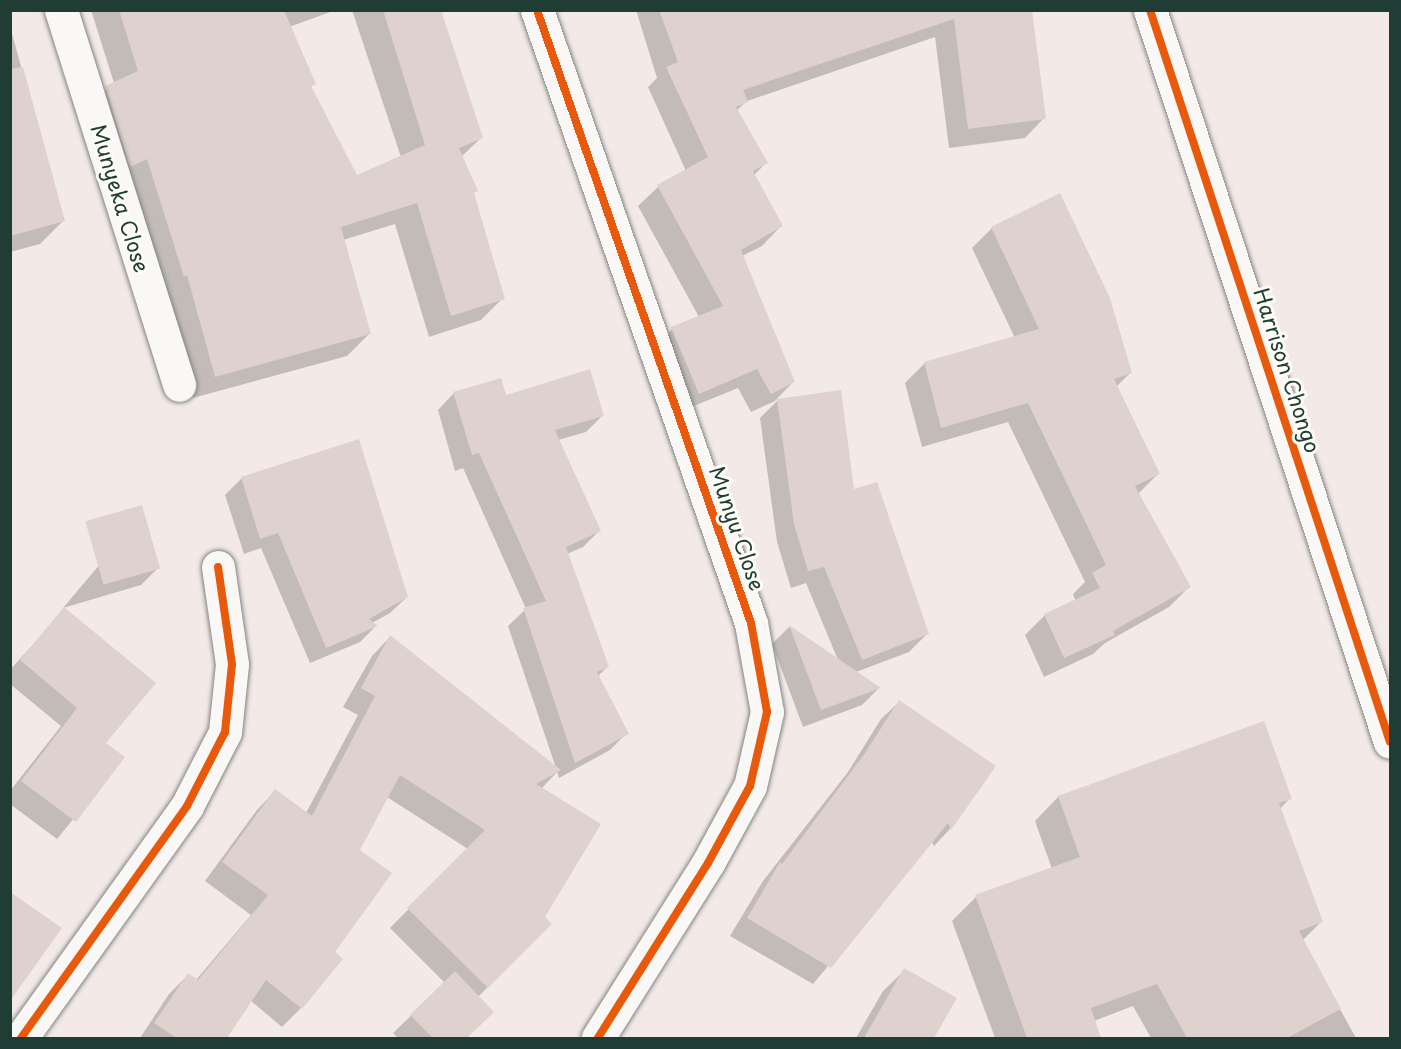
<!DOCTYPE html>
<style>
body{margin:0}
#map{position:relative;width:1401px;height:1049px;overflow:hidden;background:#f3eae7;font-family:"Playpen Sans",sans-serif}
div>[style]{position:absolute}
[style*='--x']{left:calc(var(--x)*1px);top:calc(var(--y)*1px);width:calc(var(--w)*1px);rotate:calc(var(--a)*1deg)}
.shadow>*{inset:0;background:#0003}
.building>*{inset:0;background:#ded1ce;transform-origin:0 0}
.roads{filter:drop-shadow(0 0 2px #848582) drop-shadow(0 0 2px #848582)}
.minor>*{height:33px;margin:-16.5px;padding:0 16.5px;transform-origin:16.5px;border-radius:16.5px;background:#faf8f6}
.cycleway>*{height:8px;margin:-4px;padding:0 4px;transform-origin:4px;border-radius:4px;background:#e8590c}
span{translate:-50% -50%;white-space:nowrap;text-align:center;line-height:1.15;-webkit-text-stroke:6px #fdfcf7;paint-order:stroke}
.street-label{font-size:21px;color:#1f3d34}
.frame{position:absolute;inset:0;border:12px solid #1f3d34;pointer-events:none}
</style>
<div id="map">
<div class="shadow">
<div style="clip-path:polygon(91px 10px,336px 10px,289px 27px,314px 84px,310px 88px,356px 177px,401px 157px,352px 10px,439px 10px,481px 138px,461px 157px,503px 298px,481px 320px,429px 337px,395px 224px,343px 240px,369px 334px,347px 356px,193px 398px,165px 296px,83px 109px,114px 83px)"></div>
<div style="clip-path:polygon(636px 10px,1030px 10px,1044px 118px,1025px 138px,949px 148px,935px 37px,747px 101px,736px 111px,766px 163px,754px 175px,781px 226px,762px 246px,742px 256px,793px 382px,775px 401px,751px 412px,738px 388px,679px 412px,653px 348px,672px 329px,699px 317px,638px 206px,658px 187px,686px 171px,648px 87px,657px 78px)"></div>
<div style="clip-path:polygon(10px 26px,63px 221px,40px 244px,10px 252px)"></div>
<div style="clip-path:polygon(1059px 195px,1130px 373px,1116px 387px,1158px 474px,1138px 494px,1189px 587px,1169px 607px,1105px 643px,1093px 654px,1044px 677px,1025px 635px,1045px 615px,1075px 600px,1073px 594px,1085px 582px,1008px 422px,922px 447px,905px 383px,924px 364px,1015px 338px,972px 248px,991px 229px)"></div>
<div style="clip-path:polygon(454px 393px,505px 397px,603px 415px,586px 432px,558px 440px,599px 531px,583px 547px,567px 554px,607px 667px,598px 676px,627px 733px,610px 750px,559px 778px,557px 772px,541px 789px,543px 917px,550px 924px,478px 997px,492px 1012px,466px 1038px,398px 1038px,393px 1033px,445px 983px,390px 928px,468px 849px,387px 797px,358px 851px,333px 952px,301px 1008px,282px 1027px,251px 1001px,225px 1038px,140px 1038px,169px 994px,188px 975px,196px 980px,251px 915px,205px 881px,257px 810px,275px 791px,306px 813px,358px 715px,343px 707px,372px 656px,390px 637px,556px 768px,508px 626px,526px 609px,463px 468px,455px 471px,438px 410px)"></div>
<div style="clip-path:polygon(778px 400px,853px 491px,927px 634px,909px 652px,856px 672px,879px 688px,862px 705px,803px 727px,772px 644px,789px 627px,838px 660px,806px 583px,791px 588px,777px 542px,760px 418px)"></div>
<div style="clip-path:polygon(242px 478px,407px 597px,390px 613px,372px 623px,376px 626px,360px 642px,310px 663px,261px 548px,244px 554px,225px 495px)"></div>
<div style="clip-path:polygon(127px 532px,158px 568px,141px 585px,63px 608px)"></div>
<div style="clip-path:polygon(65px 609px,103px 743px,123px 758px,57px 839px,10px 804px,10px 791px,61px 726px,10px 684px,10px 670px)"></div>
<div style="clip-path:polygon(899px 702px,994px 767px,950px 829px,934px 846px,932px 842px,813px 984px,730px 936px,763px 881px,848px 772px,881px 719px)"></div>
<div style="clip-path:polygon(1263px 723px,1290px 798px,1280px 809px,1322px 921px,1302px 941px,1356px 1038px,1151px 1038px,1133px 1006px,1094px 1021px,1100px 1038px,995px 1038px,952px 921px,976px 897px,1052px 869px,1035px 821px,1058px 797px)"></div>
<div style="clip-path:polygon(905px 970px,955px 999px,932px 1038px,856px 1038px,883px 991px)"></div>
</div>
<div class="building">
<div style="clip-path:polygon(119px 10px,284px 10px,316px 84px,311px 86px,357px 175px,425px 145px,383px 10px,441px 10px,483px 138px,459px 148px,478px 191px,474px 193px,505px 299px,451px 316px,417px 203px,341px 227px,371px 334px,215px 377px,187px 275px,184px 277px,147px 159px,130px 167px,105px 86px,138px 71px)"></div>
<div style="clip-path:polygon(659px 10px,1032px 10px,1046px 119px,968px 129px,954px 19px,743px 90px,748px 102px,736px 107px,768px 163px,753px 171px,783px 226px,741px 250px,795px 382px,771px 394px,757px 369px,699px 394px,671px 327px,723px 306px,657px 185px,708px 157px,666px 67px,678px 62px)"></div>
<div style="clip-path:polygon(23px 67px,65px 221px,10px 236px,10px 69px)"></div>
<div style="clip-path:polygon(1060px 193px,1110px 298px,1132px 373px,1114px 379px,1160px 474px,1135px 486px,1191px 587px,1113px 631px,1115px 635px,1064px 658px,1044px 614px,1100px 588px,1092px 573px,1106px 565px,1028px 403px,941px 428px,924px 362px,1039px 329px,991px 227px)"></div>
<div style="clip-path:polygon(590px 369px,604px 416px,555px 430px,601px 531px,566px 547px,609px 667px,597px 672px,629px 734px,575px 763px,523px 608px,546px 601px,479px 453px,472px 455px,453px 392px,501px 378px,506px 395px)"></div>
<div style="clip-path:polygon(841px 390px,854px 489px,877px 482px,929px 634px,862px 660px,824px 567px,808px 571px,794px 524px,777px 399px)"></div>
<div style="clip-path:polygon(359px 439px,408px 597px,369px 619px,378px 626px,326px 648px,278px 533px,260px 539px,241px 477px)"></div>
<div style="left:142px;top:505px;width:66px;height:59px;rotate:74deg"></div>
<div style="clip-path:polygon(64px 607px,156px 683px,106px 743px,125px 757px,76px 822px,21px 781px,77px 708px,20px 660px)"></div>
<div style="clip-path:polygon(789px 625px,881px 688px,821px 710px)"></div>
<div style="clip-path:polygon(390px 635px,561px 770px,536px 784px,601px 824px,545px 917px,552px 924px,488px 988px,407px 908px,485px 830px,400px 775px,360px 850px,392px 873px,335px 952px,343px 959px,302px 1009px,266px 980px,227px 1038px,177px 1038px,154px 1023px,188px 973px,198px 980px,268px 895px,222px 862px,275px 789px,312px 816px,375px 696px,361px 688px)"></div>
<div style="clip-path:polygon(899px 700px,996px 766px,951px 830px,948px 823px,831px 968px,747px 918px,780px 862px,782px 864px,865px 753px)"></div>
<div style="clip-path:polygon(1264px 721px,1292px 799px,1279px 803px,1323px 922px,1299px 931px,1341px 1009px,1287px 1038px,1187px 1038px,1157px 984px,1091px 1008px,1101px 1038px,1027px 1038px,975px 895px,1080px 857px,1058px 796px)"></div>
<div style="clip-path:polygon(10px 892px,62px 928px,10px 1001px)"></div>
<div style="clip-path:polygon(904px 968px,957px 998px,934px 1038px,864px 1038px)"></div>
<div style="clip-path:polygon(455px 971px,494px 1012px,467px 1038px,433px 1038px,410px 1015px)"></div>
</div>
<div class="roads">
<div class="minor">
<div style="--x:61;--y:10;--w:393;--a:72.5"></div>
<div style="--x:537;--y:10;--w:649;--a:70.76"></div>
<div style="--x:751;--y:623;--w:90;--a:79.8"></div>
<div style="--x:767;--y:712;--w:76;--a:102.9"></div>
<div style="--x:750;--y:786;--w:88;--a:118.6"></div>
<div style="--x:708;--y:863;--w:207;--a:122.2"></div>
<div style="--x:1150;--y:10;--w:770;--a:71.85"></div>
<div style="--x:21;--y:1038;--w:285;--a:-54.4"></div>
<div style="--x:187;--y:806;--w:83;--a:-62.8"></div>
<div style="--x:225;--y:732;--w:68;--a:-84.1"></div>
<div style="--x:232;--y:664;--w:98;--a:-98.2"></div>
</div>
</div>
<div class="cycleway">
<div style="--x:537;--y:10;--w:649;--a:70.76"></div>
<div style="--x:751;--y:623;--w:90;--a:79.8"></div>
<div style="--x:767;--y:712;--w:76;--a:102.9"></div>
<div style="--x:750;--y:786;--w:88;--a:118.6"></div>
<div style="--x:708;--y:863;--w:207;--a:122.2"></div>
<div style="--x:1150;--y:10;--w:770;--a:71.85"></div>
<div style="--x:21;--y:1038;--w:285;--a:-54.4"></div>
<div style="--x:187;--y:806;--w:83;--a:-62.8"></div>
<div style="--x:225;--y:732;--w:68;--a:-84.1"></div>
<div style="--x:232;--y:664;--w:98;--a:-98.2"></div>
</div>
<div class="street-label">
<span style="left:121px;top:198px;rotate:73deg">Munyeka Close</span>
<span style="left:1288px;top:370px;rotate:72deg">Harrison Chongo</span>
<span style="left:738px;top:528px;rotate:71deg">Munyu Close</span>
</div>
<div class="frame"></div>
</div>
